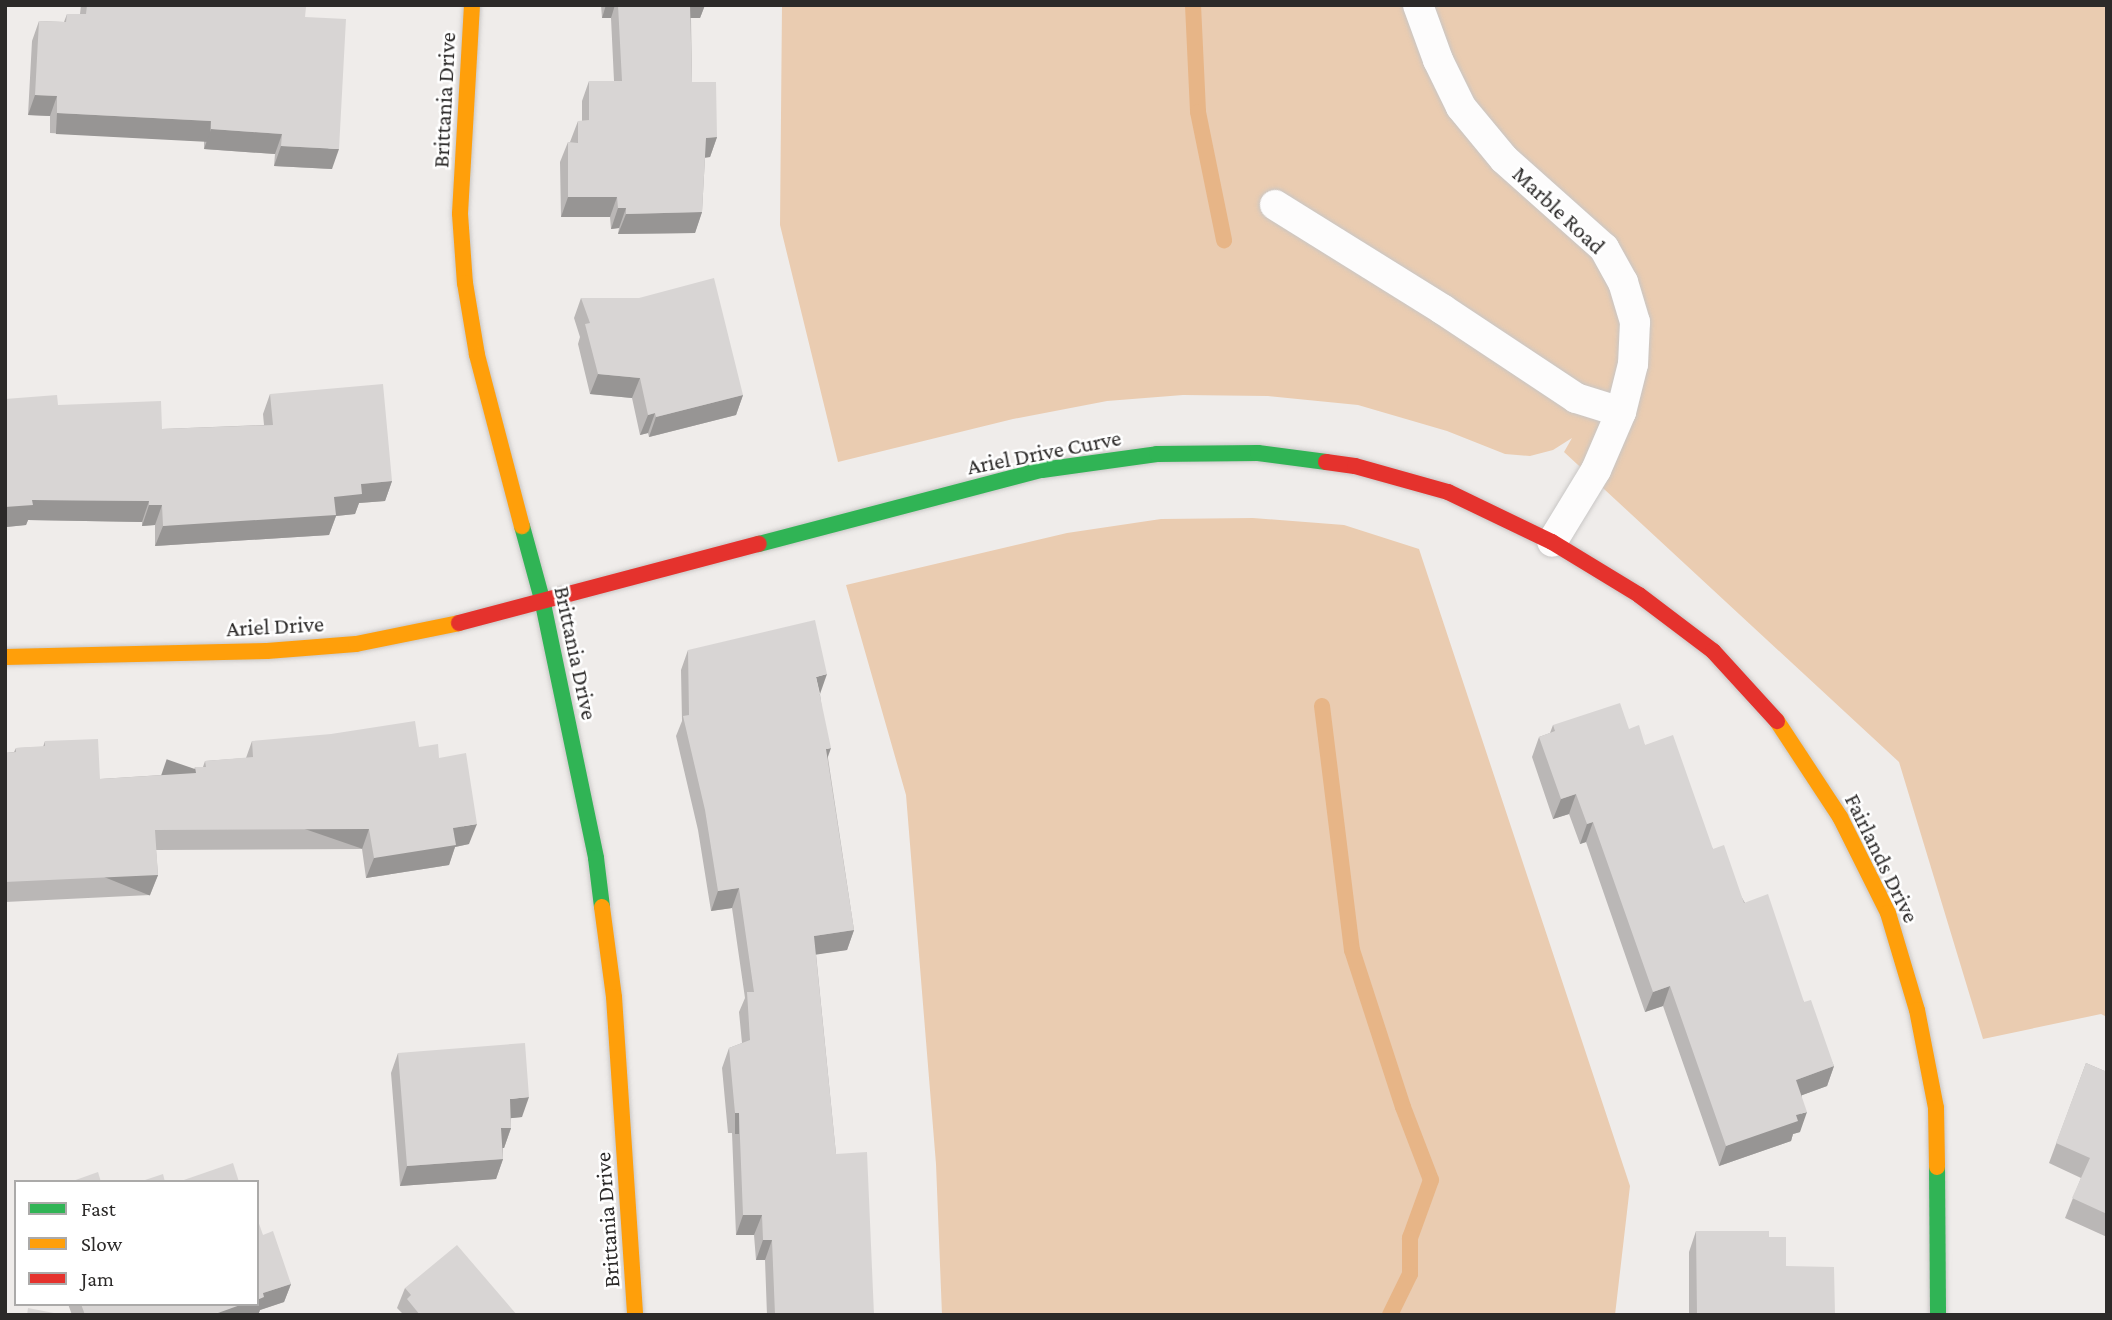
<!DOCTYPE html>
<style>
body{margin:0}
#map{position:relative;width:2112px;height:1320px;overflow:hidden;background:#efecea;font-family:"Crimson Pro",serif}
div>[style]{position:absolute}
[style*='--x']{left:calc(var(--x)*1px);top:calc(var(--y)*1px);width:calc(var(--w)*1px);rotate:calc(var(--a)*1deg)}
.green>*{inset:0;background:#eaccb1}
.stream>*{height:16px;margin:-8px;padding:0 8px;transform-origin:8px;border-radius:8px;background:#e7b587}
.roads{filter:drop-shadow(0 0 2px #c8c6c5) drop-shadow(0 0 2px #c8c6c5)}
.lane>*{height:30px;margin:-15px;padding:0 15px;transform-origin:15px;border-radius:15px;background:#fdfcfc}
.fast>*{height:16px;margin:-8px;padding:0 8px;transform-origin:8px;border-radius:8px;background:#30b455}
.slow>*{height:16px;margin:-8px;padding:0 8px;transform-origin:8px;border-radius:8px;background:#ff9f0a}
.jam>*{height:16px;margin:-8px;padding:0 8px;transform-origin:8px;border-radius:8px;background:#e5322d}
.wall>*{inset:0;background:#bab7b6}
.shaded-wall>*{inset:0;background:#979594;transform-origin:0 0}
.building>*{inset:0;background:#d8d5d4}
span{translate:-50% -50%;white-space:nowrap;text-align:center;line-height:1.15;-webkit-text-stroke:5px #fff;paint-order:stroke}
.street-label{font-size:23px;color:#2c2a29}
.frame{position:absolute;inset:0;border:7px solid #2c2a29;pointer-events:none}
.legend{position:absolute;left:14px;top:1180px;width:245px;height:126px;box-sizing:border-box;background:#fff;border:2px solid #abaaa9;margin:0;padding:9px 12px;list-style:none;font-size:21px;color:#2c2a29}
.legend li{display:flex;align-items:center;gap:14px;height:35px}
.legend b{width:35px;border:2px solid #abaaa9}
</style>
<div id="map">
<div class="green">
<div style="clip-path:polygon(782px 5px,2107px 5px,2107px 1017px,2101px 1014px,1983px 1039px,1899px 762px,1564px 452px,1572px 438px,1553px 450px,1530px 456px,1505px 454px,1447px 431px,1358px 405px,1268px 396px,1183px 395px,1107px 401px,1013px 419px,838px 462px,780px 225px)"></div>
<div style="clip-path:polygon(1253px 518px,1344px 525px,1419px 549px,1630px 1186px,1615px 1315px,942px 1315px,936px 1164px,906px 795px,846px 585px,1067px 533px,1161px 519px)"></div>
</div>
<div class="stream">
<div style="--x:1193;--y:5;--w:107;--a:87.3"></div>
<div style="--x:1198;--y:112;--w:131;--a:78.5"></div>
<div style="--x:1322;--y:706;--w:246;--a:83"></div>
<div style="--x:1352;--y:950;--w:165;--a:72"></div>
<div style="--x:1403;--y:1107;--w:78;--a:69"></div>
<div style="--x:1431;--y:1180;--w:62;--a:109.9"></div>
<div style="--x:1410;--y:1238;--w:36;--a:90"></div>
<div style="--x:1410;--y:1274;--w:46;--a:116"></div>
</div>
<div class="roads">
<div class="lane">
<div style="--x:1418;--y:5;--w:59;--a:70"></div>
<div style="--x:1438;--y:60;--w:52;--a:63.9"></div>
<div style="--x:1461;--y:107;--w:67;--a:50.4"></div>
<div style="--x:1504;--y:159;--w:134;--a:41.7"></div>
<div style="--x:1604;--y:248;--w:39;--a:61"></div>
<div style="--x:1623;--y:282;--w:42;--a:73.3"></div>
<div style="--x:1635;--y:322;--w:42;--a:92.7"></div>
<div style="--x:1633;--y:364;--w:49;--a:104"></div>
<div style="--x:1621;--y:412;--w:63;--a:113.3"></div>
<div style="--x:1596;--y:470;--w:84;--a:121.4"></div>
<div style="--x:1275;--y:205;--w:197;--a:31.9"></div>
<div style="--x:1442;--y:309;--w:161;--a:33.6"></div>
<div style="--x:1576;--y:398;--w:47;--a:17.3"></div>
</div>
<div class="fast">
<div style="--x:522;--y:526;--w:76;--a:74.7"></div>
<div style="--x:542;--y:599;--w:265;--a:78.2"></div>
<div style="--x:596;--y:858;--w:49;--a:83"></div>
<div style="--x:759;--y:544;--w:293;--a:-14.7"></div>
<div style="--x:1042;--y:470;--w:116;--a:-7.9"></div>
<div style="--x:1157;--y:454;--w:101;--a:-0.6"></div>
<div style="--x:1258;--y:453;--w:69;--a:7.5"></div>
<div style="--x:1937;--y:1167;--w:148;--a:89.6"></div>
</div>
<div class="slow">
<div style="--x:472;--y:5;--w:209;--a:93.3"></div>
<div style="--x:460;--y:214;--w:69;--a:85.9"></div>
<div style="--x:465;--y:283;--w:73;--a:80.5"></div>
<div style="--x:477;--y:355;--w:177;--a:75.3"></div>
<div style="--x:5;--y:657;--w:262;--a:-1.3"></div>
<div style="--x:267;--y:651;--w:89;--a:-4.5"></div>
<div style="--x:356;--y:644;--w:105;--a:-11.5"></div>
<div style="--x:1777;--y:721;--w:115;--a:56.7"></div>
<div style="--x:1840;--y:817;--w:107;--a:63.4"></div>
<div style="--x:1888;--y:913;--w:101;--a:73.4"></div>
<div style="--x:1917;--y:1010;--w:100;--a:79"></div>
<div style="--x:1936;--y:1108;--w:59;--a:89"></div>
<div style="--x:602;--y:907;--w:91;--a:82.4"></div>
<div style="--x:614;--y:997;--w:319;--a:86.2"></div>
</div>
<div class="jam">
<div style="--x:1326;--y:462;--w:29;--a:8"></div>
<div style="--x:1355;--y:466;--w:97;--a:15.6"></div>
<div style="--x:1448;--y:492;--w:115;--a:25.7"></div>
<div style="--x:1552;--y:542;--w:102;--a:31.3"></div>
<div style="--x:1639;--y:595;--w:93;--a:37.1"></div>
<div style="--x:1713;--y:651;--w:95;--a:47.6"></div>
<div style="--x:459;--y:623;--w:310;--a:-14.8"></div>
</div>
</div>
<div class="wall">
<div style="clip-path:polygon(81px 5px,284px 5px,305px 17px,332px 169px,274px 166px,275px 154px,204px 149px,204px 141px,50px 133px,50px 116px,28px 115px,32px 41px,39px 21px,64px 22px,67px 14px,80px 14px)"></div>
<div style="clip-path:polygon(601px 5px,705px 5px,700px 18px,691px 18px,692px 82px,717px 137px,710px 157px,705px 158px,702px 212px,695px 233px,618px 234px,619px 228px,611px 229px,610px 217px,561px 217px,560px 162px,568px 142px,570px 142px,578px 121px,582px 121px,582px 101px,589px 81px,614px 81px,611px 18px,602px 18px)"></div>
<div style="clip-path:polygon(581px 298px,743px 395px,736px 415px,649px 437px,648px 433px,640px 435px,632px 398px,590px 394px,578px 344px,580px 337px,574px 318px)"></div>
<div style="clip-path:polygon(270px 394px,392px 481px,385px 501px,359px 503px,355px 514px,336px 516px,329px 535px,155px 546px,155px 525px,142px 526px,142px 522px,28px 520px,26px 525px,6px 527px,5px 528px,5px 399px,58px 405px,162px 429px,264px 425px,263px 414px)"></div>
<div style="clip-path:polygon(688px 650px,820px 694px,828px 758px,854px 930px,847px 950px,816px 954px,836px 1154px,874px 1315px,767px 1315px,765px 1260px,756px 1260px,754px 1235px,736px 1235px,732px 1133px,728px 1133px,722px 1068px,729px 1048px,742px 1043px,739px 1012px,745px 998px,732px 908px,711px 911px,698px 830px,676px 736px,682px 721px,681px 670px)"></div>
<div style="clip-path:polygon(1553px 725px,1629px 729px,1645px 745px,1713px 849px,1804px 1002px,1834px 1066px,1827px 1086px,1802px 1095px,1800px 1132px,1793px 1134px,1791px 1141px,1719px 1166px,1663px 1006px,1645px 1012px,1586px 842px,1580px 844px,1569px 814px,1553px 819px,1532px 757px,1539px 737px,1550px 733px)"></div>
<div style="clip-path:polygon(45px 741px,100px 779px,193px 773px,195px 767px,203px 767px,205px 761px,246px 758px,252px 741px,419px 747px,439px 758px,469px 844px,455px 847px,449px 865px,366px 878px,362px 849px,156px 850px,158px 875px,150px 895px,5px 902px,5px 753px,14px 752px,16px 748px,43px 747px)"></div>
<div style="clip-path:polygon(398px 1053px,522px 1117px,511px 1118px,511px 1128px,504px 1148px,503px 1148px,503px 1159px,496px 1179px,400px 1186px,391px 1073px)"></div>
<div style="clip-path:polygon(2086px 1063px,2107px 1072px,2107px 1237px,2065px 1218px,2081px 1178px,2049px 1163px)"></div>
<div style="clip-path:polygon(1696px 1231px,1769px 1237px,1786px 1266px,1835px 1315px,1689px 1315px,1689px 1252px)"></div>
<div style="clip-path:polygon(263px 1235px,291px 1284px,284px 1302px,260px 1310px,258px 1315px,72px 1315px,68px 1304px,257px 1304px)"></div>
<div style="clip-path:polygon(405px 1288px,517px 1315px,401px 1315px,402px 1313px,397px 1308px)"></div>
</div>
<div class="shaded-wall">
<div style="clip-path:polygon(606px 5px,615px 5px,611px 18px,602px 18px)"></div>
<div style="clip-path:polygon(688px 5px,705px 5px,700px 18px,683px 18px)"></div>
<div style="clip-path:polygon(35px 95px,57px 96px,50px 116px,28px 115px)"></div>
<div style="left:57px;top:113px;width:154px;height:21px;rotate:3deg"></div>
<div style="clip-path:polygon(211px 129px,282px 134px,275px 154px,204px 149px)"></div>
<div style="clip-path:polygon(717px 137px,710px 157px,698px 158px,706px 138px)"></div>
<div style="clip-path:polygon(281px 146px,339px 149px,332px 169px,274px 166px)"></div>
<div style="clip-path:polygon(568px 197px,617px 197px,610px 217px,561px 217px)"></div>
<div style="clip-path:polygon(618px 208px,626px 208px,619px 228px,611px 229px)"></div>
<div style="clip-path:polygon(702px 212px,695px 233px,618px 234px,626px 214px)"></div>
<div style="clip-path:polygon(598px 374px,640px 378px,632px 398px,590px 394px)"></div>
<div style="clip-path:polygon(743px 395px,736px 415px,649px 437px,656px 417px)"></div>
<div style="clip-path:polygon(655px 413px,648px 433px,640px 435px,648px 415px)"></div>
<div style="clip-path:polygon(392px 481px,385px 501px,359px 503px,355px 514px,336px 516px,329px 535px,155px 546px,163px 526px,334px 497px,361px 484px)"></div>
<div style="clip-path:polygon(32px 500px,149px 501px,142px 522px,28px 520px,26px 525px,6px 527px,5px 528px,5px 507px)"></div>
<div style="clip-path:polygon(149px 505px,162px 505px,155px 525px,142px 526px)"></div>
<div style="clip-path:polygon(827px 674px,820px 694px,816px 677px)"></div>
<div style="clip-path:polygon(831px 748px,824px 768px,826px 749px)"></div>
<div style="clip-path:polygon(1576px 794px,1569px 814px,1553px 819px,1561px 799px)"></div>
<div style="clip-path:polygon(1593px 822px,1586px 842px,1580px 844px,1587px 824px)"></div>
<div style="clip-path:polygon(477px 824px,469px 844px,455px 847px,449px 865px,366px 878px,374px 858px,453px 828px)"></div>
<div style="left:369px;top:829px;width:21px;height:214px;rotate:109deg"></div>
<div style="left:158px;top:875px;width:22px;height:153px;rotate:112deg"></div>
<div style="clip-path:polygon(739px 888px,732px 908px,711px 911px,718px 891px)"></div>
<div style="clip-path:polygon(854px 930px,847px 950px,807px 956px,814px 936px)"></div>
<div style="clip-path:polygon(1670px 986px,1663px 1006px,1645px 1012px,1653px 992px)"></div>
<div style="clip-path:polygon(1834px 1066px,1827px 1086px,1789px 1100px,1796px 1080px)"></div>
<div style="clip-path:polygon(529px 1097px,522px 1117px,503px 1119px,510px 1099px)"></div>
<div style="clip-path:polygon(1807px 1112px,1800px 1132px,1793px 1134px,1791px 1141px,1719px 1166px,1726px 1146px,1796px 1115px)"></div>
<div style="left:735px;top:1113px;width:4px;height:21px"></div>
<div style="clip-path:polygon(501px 1128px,511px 1128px,504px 1148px,494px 1148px)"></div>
<div style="clip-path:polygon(503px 1159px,496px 1179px,400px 1186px,407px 1166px)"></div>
<div style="clip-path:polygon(743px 1215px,762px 1215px,754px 1235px,736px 1235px)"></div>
<div style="clip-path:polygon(763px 1240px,772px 1240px,765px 1260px,756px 1260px)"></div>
<div style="clip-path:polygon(291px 1284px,284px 1302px,260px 1310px,258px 1315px,114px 1315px,243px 1304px,257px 1304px,257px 1300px,263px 1293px)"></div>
</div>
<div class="building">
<div style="clip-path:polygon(87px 5px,284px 5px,306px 7px,305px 17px,346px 19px,339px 149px,281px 146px,282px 134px,211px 129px,211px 121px,57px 113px,57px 96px,35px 95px,39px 21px,66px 22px,67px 14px,86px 14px)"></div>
<div style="clip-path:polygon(618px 5px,690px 5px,692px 82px,716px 82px,717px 137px,706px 138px,702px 212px,626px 214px,626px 208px,618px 208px,617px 197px,568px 197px,568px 142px,578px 143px,578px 121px,589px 120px,589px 81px,622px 81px)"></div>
<div style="clip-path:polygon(714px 278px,743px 395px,656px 417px,655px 413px,648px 415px,640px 378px,598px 374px,585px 324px,590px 323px,581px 298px,639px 298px)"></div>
<div style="clip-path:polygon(383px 384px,392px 481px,361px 484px,362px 494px,334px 497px,336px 515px,163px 526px,162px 505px,149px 505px,149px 501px,32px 500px,33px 505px,5px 507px,5px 399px,57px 395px,58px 405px,161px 401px,162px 429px,273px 425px,270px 394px)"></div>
<div style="clip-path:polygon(815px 620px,827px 674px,816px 677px,831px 748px,826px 749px,854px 930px,814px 936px,836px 1154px,867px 1152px,874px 1315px,775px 1315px,772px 1240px,763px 1240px,762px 1215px,743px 1215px,739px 1113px,735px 1113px,729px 1048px,750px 1040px,747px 992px,754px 992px,739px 888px,718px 891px,705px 810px,683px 716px,689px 715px,688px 650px)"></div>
<div style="clip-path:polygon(1620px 703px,1629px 729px,1639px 725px,1645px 745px,1673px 735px,1713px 849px,1724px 845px,1744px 903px,1768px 894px,1804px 1002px,1811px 1000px,1834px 1066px,1796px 1080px,1807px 1112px,1796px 1115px,1798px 1121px,1726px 1146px,1670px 986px,1653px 992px,1593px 822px,1587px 824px,1576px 794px,1561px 799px,1539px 737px,1555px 731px,1553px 725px)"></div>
<div style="clip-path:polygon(415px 721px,419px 747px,438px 744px,439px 758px,466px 753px,477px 824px,453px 828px,456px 845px,374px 858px,369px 829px,155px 830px,158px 875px,5px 882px,5px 753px,16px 752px,16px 748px,45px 746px,45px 741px,98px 739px,100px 779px,196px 773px,195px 767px,206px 767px,205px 761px,253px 757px,252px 741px,331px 734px)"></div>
<div style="clip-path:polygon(525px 1043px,529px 1097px,510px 1099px,511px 1128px,501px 1128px,503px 1159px,407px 1166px,398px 1053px)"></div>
<div style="clip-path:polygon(2086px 1063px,2107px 1072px,2107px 1214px,2072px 1198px,2090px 1158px,2056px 1143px)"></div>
<div style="clip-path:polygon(233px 1163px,239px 1182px,178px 1182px)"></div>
<div style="clip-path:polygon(98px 1172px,101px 1182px,70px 1182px)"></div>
<div style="clip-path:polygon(163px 1174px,165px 1182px,139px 1182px)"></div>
<div style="clip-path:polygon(257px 1218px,263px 1235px,273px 1231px,291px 1284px,263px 1293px,264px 1297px,257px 1300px)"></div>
<div style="clip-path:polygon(1696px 1231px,1769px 1231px,1769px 1237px,1786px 1237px,1786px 1266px,1834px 1267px,1835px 1315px,1697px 1315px)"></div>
<div style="clip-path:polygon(457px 1245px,517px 1315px,420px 1315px,407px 1299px,411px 1295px,405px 1288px)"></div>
<div style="clip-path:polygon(81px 1304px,243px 1304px,218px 1313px,114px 1315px,85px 1315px)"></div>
<div style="clip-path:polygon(28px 1308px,64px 1315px,27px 1315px)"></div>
</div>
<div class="street-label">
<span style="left:444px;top:100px;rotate:-87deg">Brittania Drive</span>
<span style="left:1559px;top:210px;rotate:43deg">Marble Road</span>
<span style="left:1044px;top:452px;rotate:-11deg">Ariel Drive Curve</span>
<span style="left:275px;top:626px;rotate:-3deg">Ariel Drive</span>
<span style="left:576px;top:653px;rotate:78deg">Brittania Drive</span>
<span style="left:1882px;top:858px;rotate:64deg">Fairlands Drive</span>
<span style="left:607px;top:1220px;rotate:-94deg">Brittania Drive</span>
</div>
<div class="frame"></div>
<ul class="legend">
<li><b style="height:9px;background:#30b455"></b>Fast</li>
<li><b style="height:9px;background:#ff9f0a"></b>Slow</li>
<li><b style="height:9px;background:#e5322d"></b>Jam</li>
</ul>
</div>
